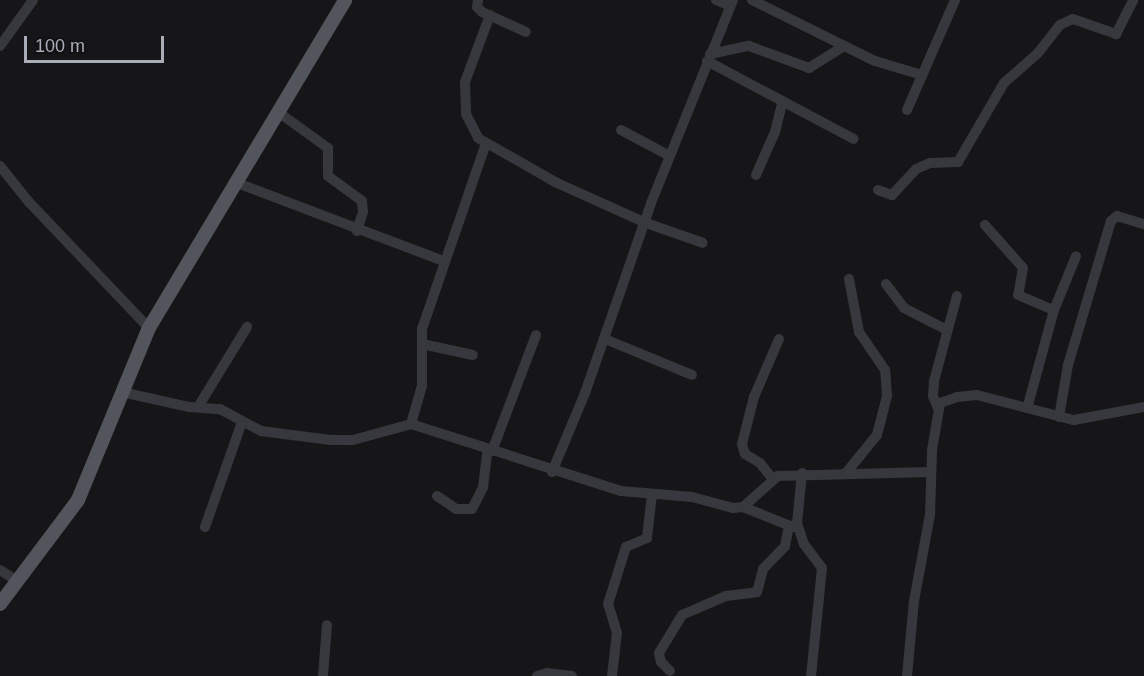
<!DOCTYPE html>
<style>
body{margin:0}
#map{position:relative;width:1144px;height:676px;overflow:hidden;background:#161618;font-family:Arial,sans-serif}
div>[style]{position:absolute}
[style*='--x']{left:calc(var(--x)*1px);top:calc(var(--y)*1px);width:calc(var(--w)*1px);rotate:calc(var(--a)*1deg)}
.minor>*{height:10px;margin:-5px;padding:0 5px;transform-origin:5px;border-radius:5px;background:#37383d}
.major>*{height:14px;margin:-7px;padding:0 7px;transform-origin:7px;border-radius:7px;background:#53555c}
span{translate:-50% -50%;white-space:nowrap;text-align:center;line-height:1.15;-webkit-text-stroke:4.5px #111113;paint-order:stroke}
.scale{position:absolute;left:24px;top:36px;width:140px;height:27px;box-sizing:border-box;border:3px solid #a8adb8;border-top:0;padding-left:8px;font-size:18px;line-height:21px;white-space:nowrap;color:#a8adb8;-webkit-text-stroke:4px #111113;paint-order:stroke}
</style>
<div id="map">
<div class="minor">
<div style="--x:478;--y:0;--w:7;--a:98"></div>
<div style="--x:477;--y:7;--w:7;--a:45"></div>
<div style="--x:482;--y:12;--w:48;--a:24.4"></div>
<div style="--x:716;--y:0;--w:15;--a:23"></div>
<div style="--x:752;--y:0;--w:137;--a:26.4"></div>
<div style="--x:875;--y:61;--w:49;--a:16.6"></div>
<div style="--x:490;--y:15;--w:72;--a:110.5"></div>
<div style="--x:465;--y:82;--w:32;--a:88"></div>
<div style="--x:466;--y:114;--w:27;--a:63"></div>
<div style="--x:478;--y:138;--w:89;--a:29.7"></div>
<div style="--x:555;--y:182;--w:100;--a:24.3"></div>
<div style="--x:646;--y:223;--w:60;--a:19.3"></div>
<div style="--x:0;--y:46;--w:57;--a:-54.3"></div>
<div style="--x:710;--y:54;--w:40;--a:-12"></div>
<div style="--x:749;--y:46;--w:64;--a:20.1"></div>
<div style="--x:809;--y:68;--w:41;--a:-32.2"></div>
<div style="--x:707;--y:61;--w:166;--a:28"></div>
<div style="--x:907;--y:110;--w:120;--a:-66.4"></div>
<div style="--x:278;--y:112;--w:62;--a:35.8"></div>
<div style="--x:328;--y:148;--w:28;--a:90"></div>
<div style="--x:328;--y:176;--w:42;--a:36.3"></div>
<div style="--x:362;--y:201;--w:11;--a:85"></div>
<div style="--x:363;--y:212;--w:20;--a:108"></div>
<div style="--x:621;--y:130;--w:55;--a:28"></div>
<div style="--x:0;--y:166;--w:45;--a:51.3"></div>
<div style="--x:28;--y:201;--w:175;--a:46.4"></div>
<div style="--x:756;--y:175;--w:47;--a:-66.2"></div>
<div style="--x:775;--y:132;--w:30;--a:-76"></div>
<div style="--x:237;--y:183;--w:220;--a:20.7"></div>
<div style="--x:878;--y:190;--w:15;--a:20"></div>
<div style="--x:892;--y:195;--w:35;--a:-47"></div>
<div style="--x:916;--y:169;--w:15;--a:-23"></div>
<div style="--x:930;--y:163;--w:28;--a:-2"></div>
<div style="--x:958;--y:162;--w:91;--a:-59.8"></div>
<div style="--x:1004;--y:83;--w:45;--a:-41.4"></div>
<div style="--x:1038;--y:53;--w:36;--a:-52"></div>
<div style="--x:1060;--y:25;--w:14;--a:-25"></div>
<div style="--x:1073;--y:19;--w:46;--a:19.2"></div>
<div style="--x:1116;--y:34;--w:38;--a:-63"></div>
<div style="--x:985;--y:225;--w:57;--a:48.5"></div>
<div style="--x:1023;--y:268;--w:27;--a:100"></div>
<div style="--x:1018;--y:295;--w:39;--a:23"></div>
<div style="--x:886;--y:284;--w:30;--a:53"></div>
<div style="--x:904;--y:308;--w:48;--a:27.1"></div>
<div style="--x:605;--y:339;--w:94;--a:22.5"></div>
<div style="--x:422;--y:344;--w:52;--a:12.2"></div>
<div style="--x:122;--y:392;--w:69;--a:12.6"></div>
<div style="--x:189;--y:407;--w:31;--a:4"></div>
<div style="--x:220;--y:409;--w:47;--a:28.2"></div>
<div style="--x:261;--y:431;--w:70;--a:7.4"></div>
<div style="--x:330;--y:440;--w:23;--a:0"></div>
<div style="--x:353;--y:440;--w:60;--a:-15.4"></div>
<div style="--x:411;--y:424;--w:220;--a:17.7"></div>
<div style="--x:621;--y:491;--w:71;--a:4.8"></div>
<div style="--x:692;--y:497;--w:42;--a:15"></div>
<div style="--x:733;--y:508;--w:10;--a:-6"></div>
<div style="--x:743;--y:507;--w:47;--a:-41.5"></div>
<div style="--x:778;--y:476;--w:153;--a:-1.5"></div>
<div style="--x:1028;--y:405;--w:98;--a:-74.7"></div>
<div style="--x:1054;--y:310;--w:58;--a:-67.8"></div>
<div style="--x:198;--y:407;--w:94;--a:-58.5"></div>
<div style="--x:938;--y:408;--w:13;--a:-113"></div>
<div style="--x:933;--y:396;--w:15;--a:-86"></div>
<div style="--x:934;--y:381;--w:88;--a:-74.9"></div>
<div style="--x:1059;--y:417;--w:53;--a:-80.2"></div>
<div style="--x:1068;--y:365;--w:150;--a:-73.4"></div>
<div style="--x:1111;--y:221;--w:8;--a:-40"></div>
<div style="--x:1117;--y:216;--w:28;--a:17"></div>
<div style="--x:411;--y:424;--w:40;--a:-74"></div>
<div style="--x:422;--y:386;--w:57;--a:-90"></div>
<div style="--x:422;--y:329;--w:194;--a:-71"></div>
<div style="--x:492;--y:451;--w:124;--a:-69.2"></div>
<div style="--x:552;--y:472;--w:86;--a:-67.3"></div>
<div style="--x:585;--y:393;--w:201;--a:-70.8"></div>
<div style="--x:651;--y:203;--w:219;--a:-68"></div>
<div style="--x:802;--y:473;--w:50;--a:95.7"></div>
<div style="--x:797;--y:523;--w:22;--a:72"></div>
<div style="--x:804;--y:544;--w:30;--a:53"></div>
<div style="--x:822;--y:568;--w:109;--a:95.8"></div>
<div style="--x:846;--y:473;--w:49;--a:-50.8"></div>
<div style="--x:877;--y:435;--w:40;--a:-75.6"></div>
<div style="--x:887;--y:396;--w:26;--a:-94"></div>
<div style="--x:885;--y:370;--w:46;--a:-124.4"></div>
<div style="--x:859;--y:332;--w:54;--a:-100.7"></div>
<div style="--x:772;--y:478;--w:19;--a:-129"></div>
<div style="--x:760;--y:463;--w:17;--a:-149"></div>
<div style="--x:745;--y:454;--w:10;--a:-107"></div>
<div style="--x:742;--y:444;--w:49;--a:-75.7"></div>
<div style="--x:754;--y:397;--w:63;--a:-66.7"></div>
<div style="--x:437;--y:496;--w:23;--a:34"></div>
<div style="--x:456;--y:509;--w:16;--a:0"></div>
<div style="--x:472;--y:509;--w:25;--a:-63"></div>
<div style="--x:483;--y:487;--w:38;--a:-83"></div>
<div style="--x:743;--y:507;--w:54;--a:21.8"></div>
<div style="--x:205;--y:527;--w:111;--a:-70.6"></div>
<div style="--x:0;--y:570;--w:22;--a:32"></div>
<div style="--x:670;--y:671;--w:13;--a:-135"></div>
<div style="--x:661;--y:662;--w:9;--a:-103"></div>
<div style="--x:659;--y:653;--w:44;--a:-58.8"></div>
<div style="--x:682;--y:615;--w:48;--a:-23.4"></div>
<div style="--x:726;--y:596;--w:31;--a:-7"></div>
<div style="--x:757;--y:592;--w:24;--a:-75"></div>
<div style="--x:763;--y:569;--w:32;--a:-46"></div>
<div style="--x:785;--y:546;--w:21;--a:-79"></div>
<div style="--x:323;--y:676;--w:51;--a:-85.5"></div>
<div style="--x:537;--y:676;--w:10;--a:-17"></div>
<div style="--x:547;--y:673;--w:25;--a:7"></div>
<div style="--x:612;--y:676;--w:43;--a:-83.4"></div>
<div style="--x:617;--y:633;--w:30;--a:-107"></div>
<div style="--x:608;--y:604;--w:60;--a:-72.5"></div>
<div style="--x:626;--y:547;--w:23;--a:-23"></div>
<div style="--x:647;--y:538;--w:44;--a:-83.5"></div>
<div style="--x:907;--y:676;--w:75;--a:-84.7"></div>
<div style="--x:914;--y:601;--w:87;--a:-79.5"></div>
<div style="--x:930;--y:515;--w:65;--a:-88.2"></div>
<div style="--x:932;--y:450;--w:48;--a:-80.3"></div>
<div style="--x:940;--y:403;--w:18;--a:-19"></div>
<div style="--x:957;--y:397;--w:20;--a:-6"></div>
<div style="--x:977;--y:395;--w:100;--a:14.5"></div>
<div style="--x:1074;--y:420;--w:71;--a:-10.5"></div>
</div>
<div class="major">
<div style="--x:0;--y:604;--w:130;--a:-53.1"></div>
<div style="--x:78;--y:500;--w:186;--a:-67.6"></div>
<div style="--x:149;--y:328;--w:382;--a:-59.1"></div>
</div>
<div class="scale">100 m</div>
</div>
